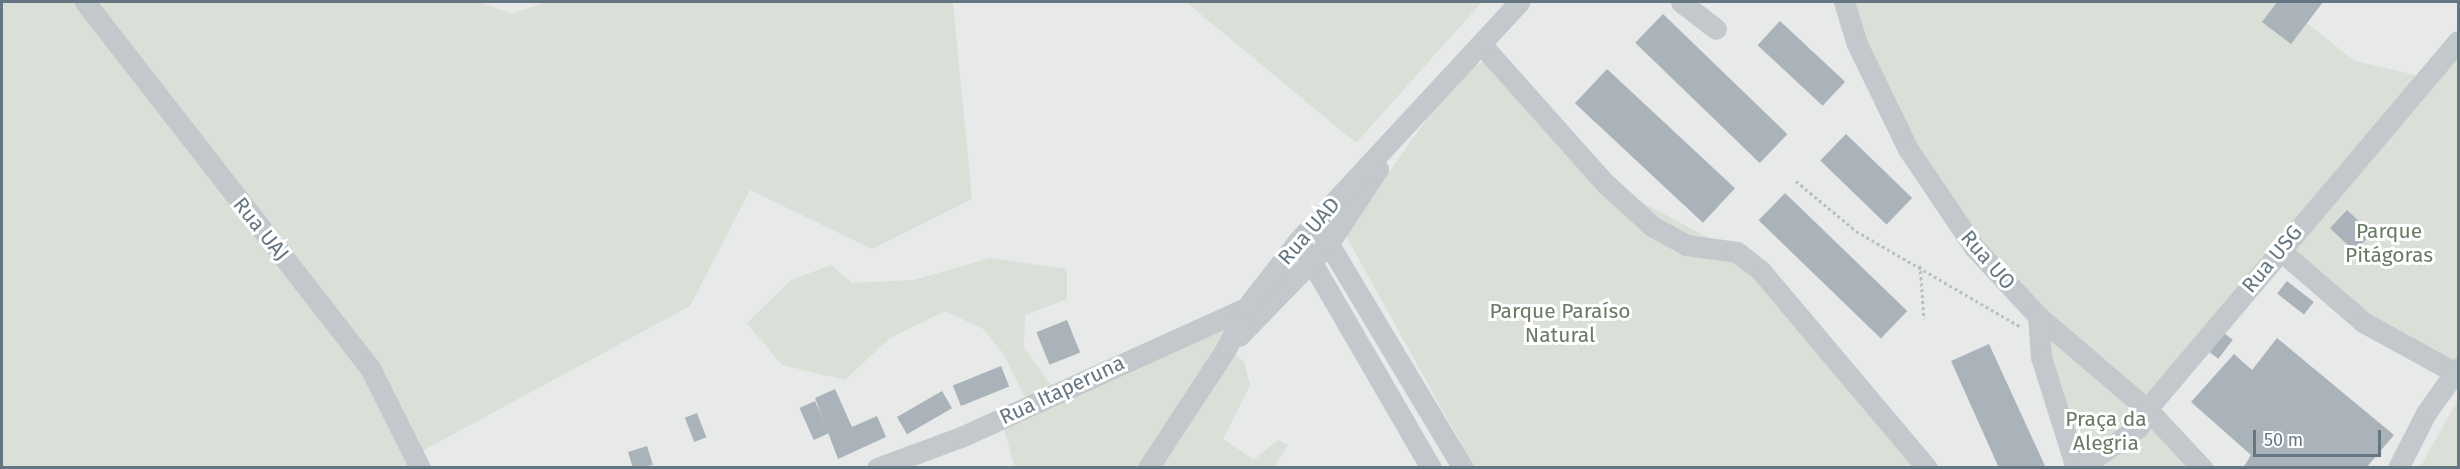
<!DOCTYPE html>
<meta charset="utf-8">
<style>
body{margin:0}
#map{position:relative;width:2460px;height:469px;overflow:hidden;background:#fafaf8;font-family:"Fira Sans",sans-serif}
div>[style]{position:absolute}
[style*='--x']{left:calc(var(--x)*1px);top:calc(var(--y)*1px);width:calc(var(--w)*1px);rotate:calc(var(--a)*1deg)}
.built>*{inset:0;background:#e8e9e9;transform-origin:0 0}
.green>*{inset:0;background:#dadfd7}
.building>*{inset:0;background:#aab3b9;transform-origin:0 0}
.path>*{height:3px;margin-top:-1.5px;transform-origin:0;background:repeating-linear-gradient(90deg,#bbbfc2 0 3px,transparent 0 6px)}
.minor>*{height:21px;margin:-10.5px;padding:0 10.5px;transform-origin:10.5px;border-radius:10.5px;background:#c3c8cc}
span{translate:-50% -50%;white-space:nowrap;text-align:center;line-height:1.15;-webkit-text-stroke:6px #fff;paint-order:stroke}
.street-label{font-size:21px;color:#657683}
.park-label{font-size:21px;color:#687a64}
.frame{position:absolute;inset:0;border:3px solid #657683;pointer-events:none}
.scale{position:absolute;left:2253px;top:430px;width:128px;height:27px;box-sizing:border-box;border:3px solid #657683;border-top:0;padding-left:8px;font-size:18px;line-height:21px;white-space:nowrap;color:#657683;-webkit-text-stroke:4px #fff;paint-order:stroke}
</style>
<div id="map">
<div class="built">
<div style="left:2px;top:2px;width:2456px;height:465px"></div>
</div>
<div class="green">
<div style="clip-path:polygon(2px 2px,480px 2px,512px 14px,545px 2px,953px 2px,972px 199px,872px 249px,750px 190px,690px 306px,415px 455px,420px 467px,2px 467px)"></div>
<div style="clip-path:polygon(1186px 2px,1482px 2px,1356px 143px)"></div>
<div style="clip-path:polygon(1842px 2px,2280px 2px,2355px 61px,2424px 77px,2135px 409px,2190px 467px,2080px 467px,2046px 331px,1947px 211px)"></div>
<div style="clip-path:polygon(2458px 55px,2458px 361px,2443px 363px,2367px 320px,2291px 248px)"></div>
<div style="clip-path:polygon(1491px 57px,1605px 183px,1747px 258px,1916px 467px,1474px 467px,1345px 234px,1456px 78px)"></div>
<div style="clip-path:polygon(990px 258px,1067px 269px,1067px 299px,1025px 315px,1024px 347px,1056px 393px,1246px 308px,1226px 349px,1244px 361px,1250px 385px,1223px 439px,1254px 460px,1278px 440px,1288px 445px,1274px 467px,1015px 467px,1001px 419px,1029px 405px,1003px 353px,983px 329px,945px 311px,890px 338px,845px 380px,782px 365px,747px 323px,791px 280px,831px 265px,852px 283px,914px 280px)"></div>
<div style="clip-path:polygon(2458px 400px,2458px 467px,2420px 467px,2424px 460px)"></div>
</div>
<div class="building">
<div style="clip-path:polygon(2277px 2px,2323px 2px,2291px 44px,2262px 22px)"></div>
<div style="left:1663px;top:14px;width:173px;height:40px;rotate:44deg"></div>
<div style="left:1780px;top:21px;width:89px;height:33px;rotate:43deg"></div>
<div style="left:1607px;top:69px;width:175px;height:47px;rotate:43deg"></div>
<div style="left:1846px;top:134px;width:92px;height:37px;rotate:44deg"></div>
<div style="left:1785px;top:193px;width:170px;height:38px;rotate:44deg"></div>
<div style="left:2347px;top:210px;width:34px;height:25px;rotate:43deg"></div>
<div style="left:2287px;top:281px;width:34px;height:16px;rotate:38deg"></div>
<div style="left:1067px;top:320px;width:35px;height:33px;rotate:68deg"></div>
<div style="left:2216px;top:327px;width:21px;height:24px;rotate:37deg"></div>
<div style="clip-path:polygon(2277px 338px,2394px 435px,2366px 468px,2243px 468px,2251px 455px,2191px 402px,2234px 354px,2252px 370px)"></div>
<div style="clip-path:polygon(1989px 344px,2046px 468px,1999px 468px,1951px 361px)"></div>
<div style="left:1001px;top:366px;width:22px;height:52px;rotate:68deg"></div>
<div style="clip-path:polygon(835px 389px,852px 427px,877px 416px,886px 437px,838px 459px,815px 398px)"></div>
<div style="left:942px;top:391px;width:20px;height:52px;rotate:60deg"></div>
<div style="left:815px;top:401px;width:35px;height:17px;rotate:66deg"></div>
<div style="left:697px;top:413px;width:26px;height:13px;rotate:69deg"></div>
<div style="clip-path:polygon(647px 446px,653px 465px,633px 468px,628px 452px)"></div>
</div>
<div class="path">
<div style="--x:1796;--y:181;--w:78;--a:39.8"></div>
<div style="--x:1856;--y:231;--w:191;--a:30.2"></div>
<div style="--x:1920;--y:265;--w:54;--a:85.8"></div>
</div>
<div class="minor">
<div style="--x:85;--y:2;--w:464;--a:52.1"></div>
<div style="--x:370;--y:368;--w:112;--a:63.4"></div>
<div style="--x:1681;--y:2;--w:44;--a:37.6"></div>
<div style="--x:1844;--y:2;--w:44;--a:72.8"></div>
<div style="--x:1857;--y:44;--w:117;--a:64.1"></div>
<div style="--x:1908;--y:149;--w:118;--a:56"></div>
<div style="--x:1974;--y:247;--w:94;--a:47.2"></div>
<div style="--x:2038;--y:316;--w:143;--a:40.5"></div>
<div style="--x:2147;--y:409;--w:81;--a:47"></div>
<div style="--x:1481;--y:44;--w:186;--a:48.3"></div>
<div style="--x:1605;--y:183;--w:64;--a:42.5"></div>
<div style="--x:1652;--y:226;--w:39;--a:29"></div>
<div style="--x:1686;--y:245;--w:51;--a:7.8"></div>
<div style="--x:1737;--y:252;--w:31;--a:38"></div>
<div style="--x:1761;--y:271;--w:258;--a:49.9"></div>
<div style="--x:1321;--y:231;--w:276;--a:59.1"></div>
<div style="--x:1304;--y:249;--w:253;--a:59.9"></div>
<div style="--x:2280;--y:250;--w:110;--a:40.9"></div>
<div style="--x:2363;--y:322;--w:104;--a:28.8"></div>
<div style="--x:2038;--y:316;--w:41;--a:85.8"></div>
<div style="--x:2041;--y:357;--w:116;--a:72.5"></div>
<div style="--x:1239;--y:336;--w:129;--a:-45.9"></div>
<div style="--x:1329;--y:243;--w:89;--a:-56.5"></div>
<div style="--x:877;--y:468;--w:90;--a:-20.3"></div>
<div style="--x:961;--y:437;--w:313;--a:-24.4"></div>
<div style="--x:1148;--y:468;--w:142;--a:-56.8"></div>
<div style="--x:1226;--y:349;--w:46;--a:-64"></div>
<div style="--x:1246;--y:308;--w:85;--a:-52.2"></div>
<div style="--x:1298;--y:241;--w:326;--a:-47.2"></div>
<div style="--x:2080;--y:468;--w:72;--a:-34.8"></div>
<div style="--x:2139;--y:427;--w:20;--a:-66"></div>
<div style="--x:2147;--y:409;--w:482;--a:-49.8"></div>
<div style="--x:2398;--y:468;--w:62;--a:-63"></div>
<div style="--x:2426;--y:413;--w:55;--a:-54.6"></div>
</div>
<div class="street-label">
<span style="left:261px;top:229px;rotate:51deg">Rua UAJ</span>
<span style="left:1309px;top:231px;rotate:-49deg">Rua UAD</span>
<span style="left:2272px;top:259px;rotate:-50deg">Rua USG</span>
<span style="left:1988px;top:260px;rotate:49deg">Rua UO</span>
<span style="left:1062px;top:390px;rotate:-25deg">Rua Itaperuna</span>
</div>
<div class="park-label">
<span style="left:2389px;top:243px">Parque<br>Pitágoras</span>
<span style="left:1560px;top:323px">Parque Paraíso<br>Natural</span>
<span style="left:2106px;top:431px">Praça da<br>Alegria</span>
</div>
<div class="frame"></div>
<div class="scale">50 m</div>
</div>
